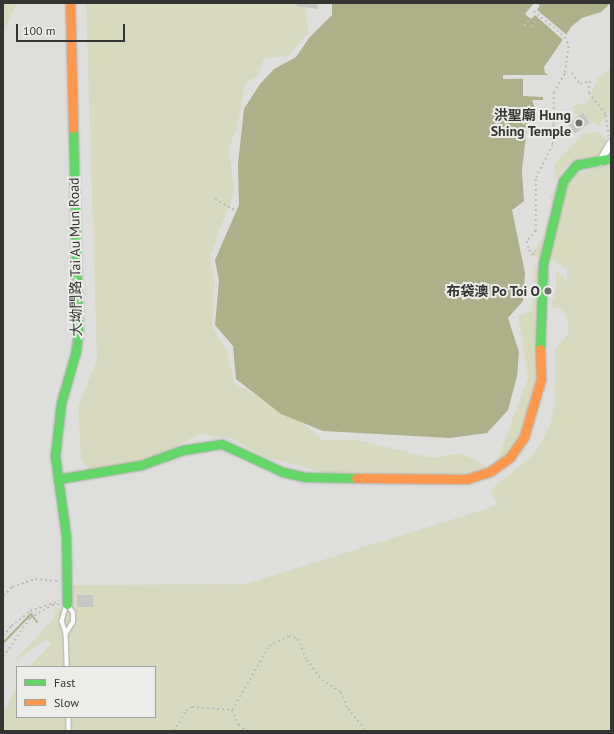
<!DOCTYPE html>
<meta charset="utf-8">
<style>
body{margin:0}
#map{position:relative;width:614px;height:734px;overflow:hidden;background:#dedfdc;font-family:"PT Sans","Noto Sans TC",sans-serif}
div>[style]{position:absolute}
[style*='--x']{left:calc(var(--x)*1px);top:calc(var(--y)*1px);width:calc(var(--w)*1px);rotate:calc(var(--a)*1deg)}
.green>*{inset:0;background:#d8dac0}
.water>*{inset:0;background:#aeb08a}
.pier>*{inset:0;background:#dedfdc}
.stream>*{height:2px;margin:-1px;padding:0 1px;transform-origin:1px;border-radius:1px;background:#aeb08a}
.building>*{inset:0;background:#c6c6c4;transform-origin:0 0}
.path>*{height:1.5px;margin-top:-0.75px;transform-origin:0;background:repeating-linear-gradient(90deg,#bdbebc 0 2px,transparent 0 5px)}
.roads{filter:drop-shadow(0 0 1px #b0b0ae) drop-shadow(0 0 1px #b0b0ae)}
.lane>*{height:3.5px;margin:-1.75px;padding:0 1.75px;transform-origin:1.75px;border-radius:1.75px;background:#fafafa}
.street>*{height:7px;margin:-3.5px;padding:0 3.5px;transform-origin:3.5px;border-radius:3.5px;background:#fafafa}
.fast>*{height:9px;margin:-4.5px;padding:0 4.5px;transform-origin:4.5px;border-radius:4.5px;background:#63d668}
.slow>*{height:9px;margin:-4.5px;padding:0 4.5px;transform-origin:4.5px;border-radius:4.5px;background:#ff974d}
.dots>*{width:11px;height:11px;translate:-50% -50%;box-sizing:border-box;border:2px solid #ecede8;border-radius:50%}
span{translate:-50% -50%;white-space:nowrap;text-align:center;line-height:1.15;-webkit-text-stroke:4px #ecede8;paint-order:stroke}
.poi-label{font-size:14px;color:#343533;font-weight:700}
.right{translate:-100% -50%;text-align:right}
.street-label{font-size:14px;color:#343533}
.frame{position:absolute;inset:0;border:4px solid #343533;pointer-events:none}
.legend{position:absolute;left:16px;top:666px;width:140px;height:52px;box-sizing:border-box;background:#ecede8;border:1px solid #a2a3a0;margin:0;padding:5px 7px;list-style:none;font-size:12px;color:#343533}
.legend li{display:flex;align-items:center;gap:8px;height:20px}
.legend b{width:20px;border:1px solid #a2a3a0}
.scale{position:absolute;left:16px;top:24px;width:109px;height:18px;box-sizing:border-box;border:2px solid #343533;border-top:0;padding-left:5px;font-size:12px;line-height:14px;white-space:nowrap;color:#343533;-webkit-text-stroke:3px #ecede8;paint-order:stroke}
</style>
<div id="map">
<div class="green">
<div style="clip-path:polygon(3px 3px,17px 3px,3px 33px)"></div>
<div style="clip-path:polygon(86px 3px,306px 3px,308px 33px,289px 55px,264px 59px,258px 76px,245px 83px,238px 125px,229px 148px,234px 191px,210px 257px,215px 279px,212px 326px,227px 350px,234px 383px,292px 415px,323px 440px,358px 440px,432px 458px,461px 453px,488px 467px,498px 458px,528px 378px,518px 315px,532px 311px,534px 264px,539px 271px,541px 358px,527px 433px,484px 476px,330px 474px,262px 456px,231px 438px,199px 434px,153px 459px,88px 470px,81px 459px,78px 407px,97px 360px)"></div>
<div style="clip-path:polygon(611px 67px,611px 112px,598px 126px,573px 112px,574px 105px,588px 103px,597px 79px)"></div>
<div style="clip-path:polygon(596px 131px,603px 135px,606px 143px,600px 155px,588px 161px,571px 161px,554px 181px,555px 163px,583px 134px)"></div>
<div style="clip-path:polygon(611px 164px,611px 731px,3px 731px,3px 707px,6px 709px,17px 685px,17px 717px,155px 717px,155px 667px,28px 667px,51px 644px,47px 639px,12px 663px,54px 618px,55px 609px,72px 608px,73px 585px,245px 584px,498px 505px,490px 490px,534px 454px,550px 426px,555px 401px,555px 350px,569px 332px,566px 316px,559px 307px,552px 309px,551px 300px,555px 296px,557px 270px,567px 282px,567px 269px,551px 258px,529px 256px,541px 242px,553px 205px,549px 196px,572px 175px)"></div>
</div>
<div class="water">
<div style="clip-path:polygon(332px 3px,611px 3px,601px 12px,582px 18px,572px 26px,544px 67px,545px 73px,552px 77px,523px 77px,523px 96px,543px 97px,543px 100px,532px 100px,535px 108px,529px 110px,522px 170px,524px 201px,512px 210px,525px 273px,523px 301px,508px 318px,519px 352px,517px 376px,508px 410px,487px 433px,450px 438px,323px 431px,281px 414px,236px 379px,233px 346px,215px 325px,219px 281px,215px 260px,239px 205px,238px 164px,244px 109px,260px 84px,274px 69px,296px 57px,309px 38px,332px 15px)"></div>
</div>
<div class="pier">
<div style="clip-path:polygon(534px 3px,540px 5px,537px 10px,567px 35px,563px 40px,535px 15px,531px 19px,525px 14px)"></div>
<div style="clip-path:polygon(503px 75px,553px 75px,553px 78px,503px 79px)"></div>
</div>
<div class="stream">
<div style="--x:3;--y:643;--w:40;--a:-46"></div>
<div style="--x:31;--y:614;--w:10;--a:53"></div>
</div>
<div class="building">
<div style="clip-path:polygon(297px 3px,318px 3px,317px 9px,297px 6px)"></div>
<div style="left:583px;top:113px;width:12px;height:19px;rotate:55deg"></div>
<div style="left:77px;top:595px;width:16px;height:12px"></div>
</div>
<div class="path">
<div style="--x:534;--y:11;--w:40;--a:40"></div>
<div style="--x:565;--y:37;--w:10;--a:66"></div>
<div style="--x:569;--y:46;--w:28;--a:98"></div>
<div style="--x:565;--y:74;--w:21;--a:121"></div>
<div style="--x:554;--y:92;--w:33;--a:90"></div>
<div style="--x:554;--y:125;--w:9;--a:117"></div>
<div style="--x:550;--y:133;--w:12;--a:76"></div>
<div style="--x:553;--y:145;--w:38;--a:117"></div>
<div style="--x:536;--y:179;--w:52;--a:90"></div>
<div style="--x:536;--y:231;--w:13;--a:132"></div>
<div style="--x:527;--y:241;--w:9;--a:77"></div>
<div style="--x:529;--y:250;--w:8;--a:45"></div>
<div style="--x:524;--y:26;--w:10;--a:-53"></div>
<div style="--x:531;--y:27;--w:11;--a:-52"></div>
<div style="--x:572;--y:73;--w:14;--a:54"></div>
<div style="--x:580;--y:84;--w:10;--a:-17"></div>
<div style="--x:590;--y:81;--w:12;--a:95"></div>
<div style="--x:589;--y:93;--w:28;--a:52"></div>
<div style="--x:606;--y:115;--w:21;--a:82"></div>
<div style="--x:215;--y:199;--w:24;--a:30"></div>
<div style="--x:3;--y:596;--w:13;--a:-45"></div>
<div style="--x:12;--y:587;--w:24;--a:-19"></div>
<div style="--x:35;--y:579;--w:23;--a:5"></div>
<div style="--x:3;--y:636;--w:13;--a:-51"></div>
<div style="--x:11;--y:626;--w:24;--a:-38"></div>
<div style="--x:30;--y:611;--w:31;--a:-19"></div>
<div style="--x:3;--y:657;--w:47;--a:-55.3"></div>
<div style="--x:30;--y:618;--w:26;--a:-31"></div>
<div style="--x:52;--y:605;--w:7;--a:-8"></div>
<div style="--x:232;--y:710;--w:74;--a:-60"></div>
<div style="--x:269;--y:646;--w:22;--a:-27"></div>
<div style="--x:289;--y:636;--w:9;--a:18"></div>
<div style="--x:298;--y:639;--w:23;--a:67"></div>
<div style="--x:307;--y:660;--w:25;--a:53"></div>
<div style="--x:322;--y:680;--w:22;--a:32"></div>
<div style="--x:341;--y:692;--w:18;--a:68"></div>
<div style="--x:348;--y:709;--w:29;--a:49"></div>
<div style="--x:246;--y:730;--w:4;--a:14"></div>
<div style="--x:173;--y:731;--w:24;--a:-57"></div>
<div style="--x:186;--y:711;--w:7;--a:-34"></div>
<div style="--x:192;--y:707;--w:40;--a:4.3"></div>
<div style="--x:232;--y:710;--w:17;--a:65"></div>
<div style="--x:239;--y:725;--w:10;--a:37"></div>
</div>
<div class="roads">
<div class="lane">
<div style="--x:66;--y:633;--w:13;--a:-58"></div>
<div style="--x:73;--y:622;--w:9;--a:-90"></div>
<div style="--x:73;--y:613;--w:11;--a:-124"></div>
<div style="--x:67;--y:604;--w:18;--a:106"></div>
<div style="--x:62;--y:621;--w:13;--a:72"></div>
<div style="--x:66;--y:633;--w:34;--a:88"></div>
<div style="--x:69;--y:717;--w:14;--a:90"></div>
</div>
<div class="street">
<div style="--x:599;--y:162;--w:22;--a:-60"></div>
</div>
<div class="fast">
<div style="--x:540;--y:349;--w:85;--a:-88"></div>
<div style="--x:543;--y:264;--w:85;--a:-76.5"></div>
<div style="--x:563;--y:181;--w:21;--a:-51"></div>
<div style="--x:576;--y:165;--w:36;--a:-11"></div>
<div style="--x:58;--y:479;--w:84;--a:-9.6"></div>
<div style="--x:141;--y:465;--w:45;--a:-19.7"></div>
<div style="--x:183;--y:450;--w:39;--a:-9"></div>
<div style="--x:222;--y:444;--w:67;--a:24.7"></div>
<div style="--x:283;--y:472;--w:23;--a:13"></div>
<div style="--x:305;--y:477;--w:51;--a:1.1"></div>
<div style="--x:67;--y:604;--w:68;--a:-90.8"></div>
<div style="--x:66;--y:536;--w:81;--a:-97.8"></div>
<div style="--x:55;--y:456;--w:53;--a:-83.5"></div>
<div style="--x:61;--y:403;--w:54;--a:-73.9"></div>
<div style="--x:76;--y:351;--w:20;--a:-84"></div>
<div style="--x:78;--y:331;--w:203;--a:-91.4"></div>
</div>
<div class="slow">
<div style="--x:70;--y:3;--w:125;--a:88.6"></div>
<div style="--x:356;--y:478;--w:111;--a:0.5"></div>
<div style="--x:467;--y:479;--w:25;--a:-18"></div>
<div style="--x:491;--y:471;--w:24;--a:-36"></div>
<div style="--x:510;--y:457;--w:24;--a:-55"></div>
<div style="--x:524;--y:437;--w:60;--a:-73.7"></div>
<div style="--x:541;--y:379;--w:30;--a:-92"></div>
</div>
</div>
<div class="dots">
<div style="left:579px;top:123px;background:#70706e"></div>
<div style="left:548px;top:291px;background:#70706e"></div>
</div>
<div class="poi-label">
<span class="right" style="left:571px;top:123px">洪聖廟 Hung<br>Shing Temple</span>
<span class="right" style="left:540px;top:291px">布袋澳 Po Toi O</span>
</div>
<div class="street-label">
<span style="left:75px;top:257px;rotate:-91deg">大坳門路 Tai Au Mun Road</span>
</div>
<div class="frame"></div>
<ul class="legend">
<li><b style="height:5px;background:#63d668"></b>Fast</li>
<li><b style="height:5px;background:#ff974d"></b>Slow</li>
</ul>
<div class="scale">100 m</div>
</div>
